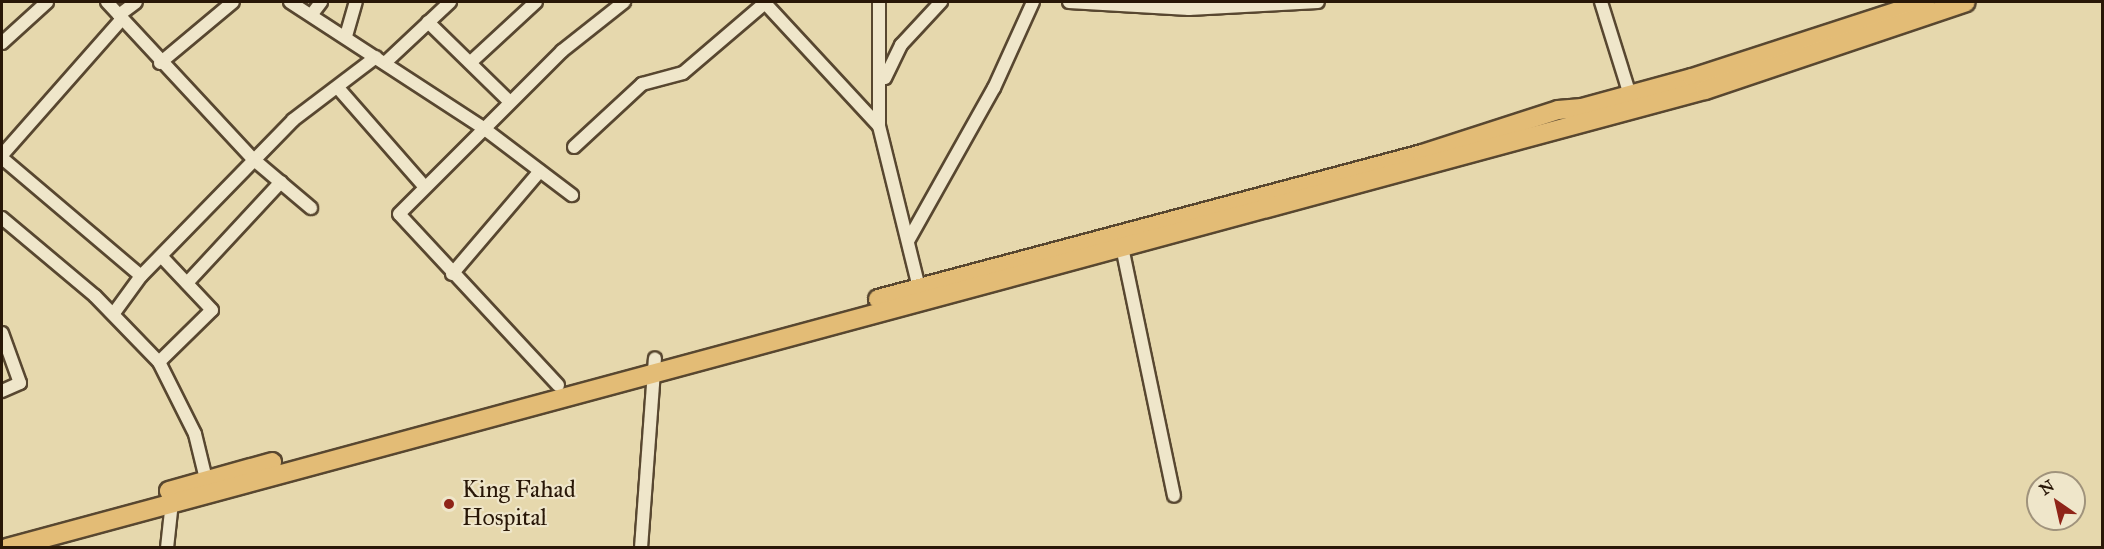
<!DOCTYPE html>
<html>
<head>
<meta charset="utf-8">
<style>
	body { margin:0 }
	#map { position:relative; width:2104px; height:549px; overflow:hidden; background:#e6d8ad; font-family:"IM FELL Great Primer",serif }
	div>[style] { position:absolute }
	.roads { filter:drop-shadow(2px 0 #584730) drop-shadow(-2px 0 #584730) drop-shadow(0 2px #584730) drop-shadow(0 -2px #584730) }
	.minor>* { height:12px; margin:-6px; padding:0 6px; transform-origin:6px; border-radius:6px; background:#efe6ca }
	.primary>* { height:18px; margin:-9px; padding:0 9px; transform-origin:9px; border-radius:9px; background:#e3bc76 }
	.dots>* { width:16px; height:16px; translate:-50% -50%; box-sizing:border-box; border:3px solid #efe6ca; border-radius:50% }
	span { translate:-50% -50%; white-space:nowrap; text-align:center; line-height:1.15; -webkit-text-stroke:4.5px #efe6ca; paint-order:stroke }
	.poi-label { font-size:24px; color:#291707 }
	.left { translate:0 -50%; text-align:left }
	.frame { position:absolute; inset:0; border:3px solid #291707; pointer-events:none }
	.north { position:absolute; left:2026px; top:471px; width:60px; height:60px; box-sizing:border-box; background:#efe6ca; border:2px solid #a0937c; border-radius:50%; rotate:326deg; font-size:16px; font-weight:700; line-height:24px; text-align:center; color:#291707 }
	.north::after { content:''; display:block; margin:auto; width:21px; height:27px; background:#8f2418; clip-path:polygon(50% 0,100% 100%,50% 72%,0 100%) }
</style>
</head>
<body>
<div id="map">
	<div class="roads">
		<div class="minor">
			<i style="left:107px;top:2px;width:214px;rotate:47.1deg"></i>
			<i style="left:253px;top:159px;width:76px;rotate:40.2deg"></i>
			<i style="left:290px;top:2px;width:229px;rotate:33.1deg"></i>
			<i style="left:482px;top:127px;width:113px;rotate:37.1deg"></i>
			<i style="left:764px;top:2px;width:169px;rotate:47.2deg"></i>
			<i style="left:879px;top:2px;width:124px;rotate:90deg"></i>
			<i style="left:879px;top:126px;width:167px;rotate:76.1deg"></i>
			<i style="left:1069px;top:2px;width:120px;rotate:3.3deg"></i>
			<i style="left:1189px;top:9px;width:129px;rotate:-3.1deg"></i>
			<i style="left:1601px;top:2px;width:97px;rotate:72.7deg"></i>
			<i style="left:312px;top:14px;width:15px;rotate:-53deg"></i>
			<i style="left:119px;top:15px;width:21px;rotate:-37deg"></i>
			<i style="left:428px;top:22px;width:113px;rotate:44.3deg"></i>
			<i style="left:346px;top:36px;width:35px;rotate:-74deg"></i>
			<i style="left:2px;top:43px;width:61px;rotate:-42.3deg"></i>
			<i style="left:472px;top:61px;width:87px;rotate:-42.7deg"></i>
			<i style="left:386px;top:62px;width:88px;rotate:-43.2deg"></i>
			<i style="left:160px;top:63px;width:95px;rotate:-39.9deg"></i>
			<i style="left:885px;top:78px;width:37px;rotate:-64deg"></i>
			<i style="left:901px;top:45px;width:59px;rotate:-47.1deg"></i>
			<i style="left:339px;top:89px;width:129px;rotate:48.8deg"></i>
			<i style="left:574px;top:147px;width:93px;rotate:-42.8deg"></i>
			<i style="left:642px;top:84px;width:42px;rotate:-15deg"></i>
			<i style="left:683px;top:73px;width:108px;rotate:-40.5deg"></i>
			<i style="left:2px;top:155px;width:181px;rotate:-48.6deg"></i>
			<i style="left:2px;top:158px;width:182px;rotate:40.3deg"></i>
			<i style="left:2px;top:218px;width:121px;rotate:40deg"></i>
			<i style="left:95px;top:296px;width:92px;rotate:45.9deg"></i>
			<i style="left:159px;top:362px;width:80px;rotate:63.4deg"></i>
			<i style="left:195px;top:434px;width:46px;rotate:76.3deg"></i>
			<i style="left:908px;top:241px;width:176px;rotate:-60.7deg"></i>
			<i style="left:994px;top:88px;width:94px;rotate:-65.6deg"></i>
			<i style="left:1122px;top:247px;width:254px;rotate:78.2deg"></i>
			<i style="left:452px;top:274px;width:135px;rotate:-49.5deg"></i>
			<i style="left:187px;top:283px;width:138px;rotate:-47.1deg"></i>
			<i style="left:114px;top:313px;width:46px;rotate:-53.9deg"></i>
			<i style="left:141px;top:276px;width:218px;rotate:-45.7deg"></i>
			<i style="left:293px;top:120px;width:104px;rotate:-37.2deg"></i>
			<i style="left:2px;top:333px;width:53px;rotate:70.2deg"></i>
			<i style="left:20px;top:383px;width:20px;rotate:156deg"></i>
			<i style="left:159px;top:362px;width:74px;rotate:-44.5deg"></i>
			<i style="left:212px;top:310px;width:74px;rotate:-133.4deg"></i>
			<i style="left:558px;top:385px;width:233px;rotate:-132.9deg"></i>
			<i style="left:399px;top:214px;width:231px;rotate:-45deg"></i>
			<i style="left:562px;top:51px;width:79px;rotate:-38.3deg"></i>
			<i style="left:167px;top:548px;width:46px;rotate:-83.8deg"></i>
			<i style="left:641px;top:548px;width:190px;rotate:-85.8deg"></i>
		</div>
		<div class="primary">
			<i style="left:878px;top:299px;width:563px;rotate:-14.92deg"></i>
			<i style="left:1422px;top:154px;width:143px;rotate:-17.9deg"></i>
			<i style="left:1558px;top:110px;width:24px;rotate:-5deg"></i>
			<i style="left:1582px;top:108px;width:114px;rotate:-15.3deg"></i>
			<i style="left:1692px;top:78px;width:246px;rotate:-18deg"></i>
			<i style="left:169px;top:491px;width:107px;rotate:-15.7deg"></i>
			<i style="left:7px;top:548px;width:1759px;rotate:-15.1deg"></i>
			<i style="left:1705px;top:90px;width:275px;rotate:-18.6deg"></i>
		</div>
	</div>
	<div class="dots">
		<i style="left:449px;top:504px;background:#8f2418"></i>
	</div>
	<div class="poi-label">
		<span class="left" style="left:462px;top:504px">King Fahad<br>Hospital</span>
	</div>
	<div class="frame"></div>
	<div class="north">N</div>
</div>
</body>
</html>
